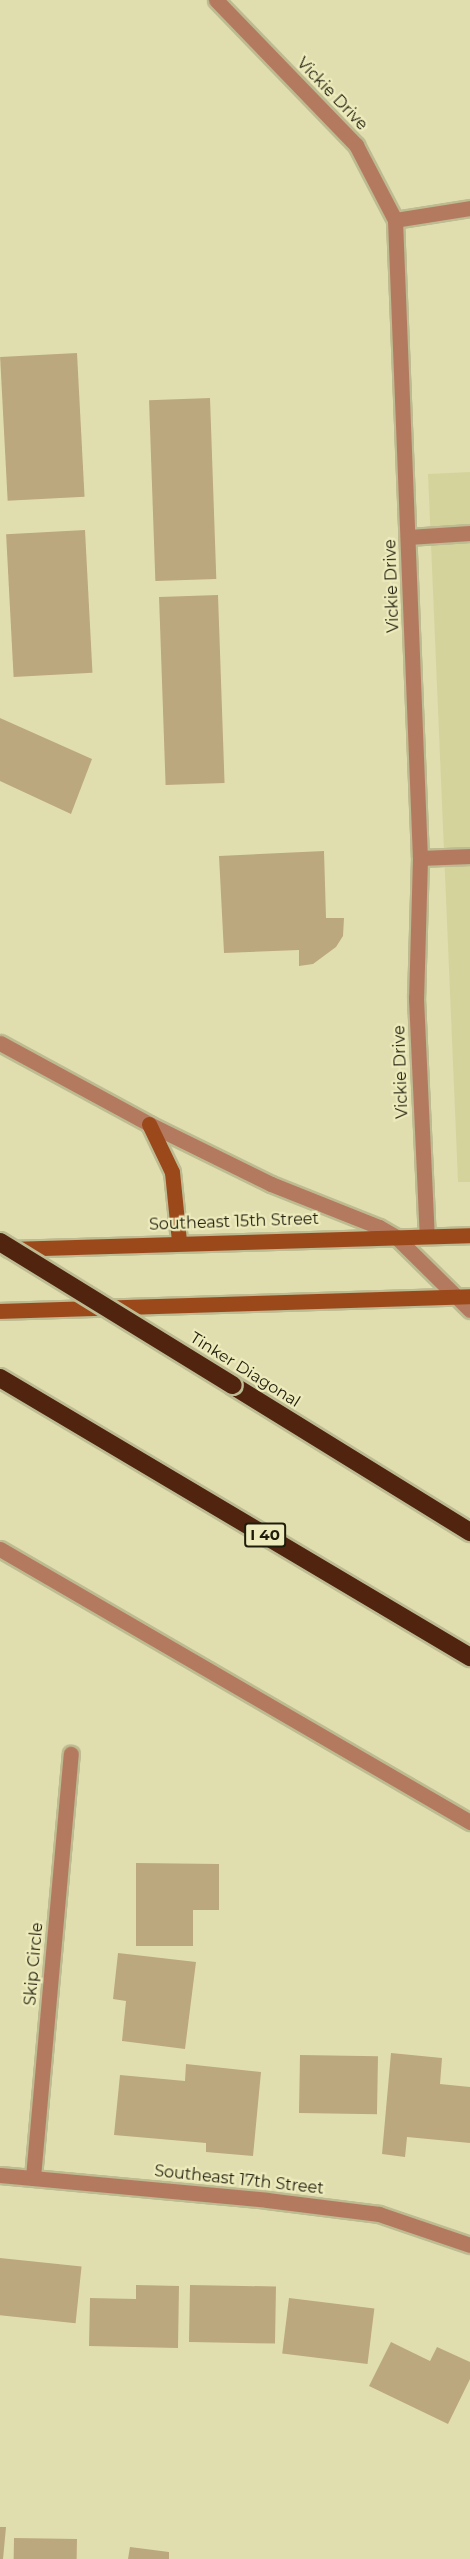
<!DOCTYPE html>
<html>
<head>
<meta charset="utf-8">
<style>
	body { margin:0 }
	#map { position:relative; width:470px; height:2559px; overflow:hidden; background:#e0deaf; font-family:Montserrat,sans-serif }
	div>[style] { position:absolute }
	.built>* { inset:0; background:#d5d39c }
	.building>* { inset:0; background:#bca87e; transform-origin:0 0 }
	.roads { filter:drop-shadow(2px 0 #bdbb91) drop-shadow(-2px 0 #bdbb91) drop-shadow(0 2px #bdbb91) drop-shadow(0 -2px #bdbb91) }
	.service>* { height:15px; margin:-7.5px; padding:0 7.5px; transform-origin:7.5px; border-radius:7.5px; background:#b47a5f }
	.minor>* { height:15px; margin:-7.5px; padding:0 7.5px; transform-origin:7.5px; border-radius:7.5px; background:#b47a5f }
	.tertiary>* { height:15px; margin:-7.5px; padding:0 7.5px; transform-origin:7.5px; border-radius:7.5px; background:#b47a5f }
	.secondary>* { height:15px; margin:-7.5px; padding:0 7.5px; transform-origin:7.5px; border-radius:7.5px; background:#9b481b }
	.motorway>* { height:18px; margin:-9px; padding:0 9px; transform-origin:9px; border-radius:9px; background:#50240e }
	.bridges { filter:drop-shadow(2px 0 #bdbb91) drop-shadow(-2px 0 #bdbb91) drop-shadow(0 2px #bdbb91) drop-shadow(0 -2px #bdbb91) }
	.motorway-bridge>* { height:18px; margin:-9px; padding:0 9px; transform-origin:9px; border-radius:9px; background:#50240e }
	span { translate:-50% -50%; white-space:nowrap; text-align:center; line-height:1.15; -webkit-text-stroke:4.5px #edebbc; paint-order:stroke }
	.shield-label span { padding:2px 4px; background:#edebbc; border:2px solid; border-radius:4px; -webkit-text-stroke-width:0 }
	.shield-label { font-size:15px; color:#1e1d0b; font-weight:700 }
	.street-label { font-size:16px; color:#1e1d0b }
</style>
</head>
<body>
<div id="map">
	<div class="built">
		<i style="clip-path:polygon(470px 472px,470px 1182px,458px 1182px,428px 474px)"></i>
	</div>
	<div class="building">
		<i style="left:77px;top:353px;width:144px;height:77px;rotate:87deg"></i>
		<i style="left:210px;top:398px;width:181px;height:61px;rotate:88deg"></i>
		<i style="left:85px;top:530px;width:143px;height:79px;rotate:87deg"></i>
		<i style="left:218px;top:595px;width:188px;height:59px;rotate:88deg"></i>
		<i style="clip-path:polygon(0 718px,92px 759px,71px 814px,0 781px)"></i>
		<i style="clip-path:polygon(324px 851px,326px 918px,344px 918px,343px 936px,336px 947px,313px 964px,299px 966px,299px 950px,224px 953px,219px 856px)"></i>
		<i style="clip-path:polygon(136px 1863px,219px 1864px,219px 1910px,193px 1910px,193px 1946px,136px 1946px)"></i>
		<i style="clip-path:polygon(118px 1953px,196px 1962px,185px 2049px,122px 2041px,126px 2001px,113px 1999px)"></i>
		<i style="clip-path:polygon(391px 2053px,442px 2058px,440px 2084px,470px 2087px,470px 2143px,407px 2137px,405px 2157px,382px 2154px)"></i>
		<i style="left:300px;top:2055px;width:78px;height:58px;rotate:1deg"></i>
		<i style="clip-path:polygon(186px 2064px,261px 2072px,253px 2156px,206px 2152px,206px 2143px,114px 2135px,120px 2075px,185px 2081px)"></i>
		<i style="left:0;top:2258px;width:82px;height:57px;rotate:6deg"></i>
		<i style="clip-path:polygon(136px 2285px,179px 2286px,178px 2348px,89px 2346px,90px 2298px,136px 2299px)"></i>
		<i style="left:190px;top:2285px;width:86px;height:57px;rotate:1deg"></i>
		<i style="left:289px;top:2298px;width:86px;height:56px;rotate:7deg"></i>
		<i style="clip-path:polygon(391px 2342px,430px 2361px,437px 2347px,470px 2362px,470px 2379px,448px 2424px,369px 2386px)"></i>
		<i style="clip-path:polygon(0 2527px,6px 2527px,3px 2559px,0 2559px)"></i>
		<i style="left:14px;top:2538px;width:63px;height:21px;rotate:1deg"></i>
		<i style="clip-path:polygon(130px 2547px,169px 2552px,169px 2559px,128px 2559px)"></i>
	</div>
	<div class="roads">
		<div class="service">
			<i style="left:408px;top:537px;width:62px;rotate:-3.7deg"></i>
			<i style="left:420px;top:858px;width:50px;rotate:-2.3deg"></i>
		</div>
		<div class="minor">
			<i style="left:395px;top:220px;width:76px;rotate:-9.1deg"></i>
			<i style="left:0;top:2175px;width:268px;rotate:5.3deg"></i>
			<i style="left:267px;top:2200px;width:113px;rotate:7.1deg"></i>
			<i style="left:379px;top:2214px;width:96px;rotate:18.8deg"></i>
			<i style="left:33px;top:2177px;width:425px;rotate:-84.9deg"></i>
		</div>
		<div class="tertiary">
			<i style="left:216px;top:0;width:202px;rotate:46deg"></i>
			<i style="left:356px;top:145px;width:85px;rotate:62.5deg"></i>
			<i style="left:395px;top:220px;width:638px;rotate:87.76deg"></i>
			<i style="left:420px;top:858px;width:140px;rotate:91.6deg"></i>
			<i style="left:416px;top:998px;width:238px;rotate:87.4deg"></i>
			<i style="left:0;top:1043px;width:170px;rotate:28.5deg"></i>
			<i style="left:149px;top:1124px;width:136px;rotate:26.2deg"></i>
			<i style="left:271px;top:1184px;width:116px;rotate:21.7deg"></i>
			<i style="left:379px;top:1227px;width:20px;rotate:30deg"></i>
			<i style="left:396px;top:1237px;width:104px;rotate:44.6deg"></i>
			<i style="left:0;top:1549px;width:544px;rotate:30.15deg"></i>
		</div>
		<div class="secondary">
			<i style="left:149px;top:1124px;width:53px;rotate:64.4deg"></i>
			<i style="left:172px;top:1172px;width:69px;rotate:84.2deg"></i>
			<i style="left:8px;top:1249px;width:462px;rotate:-1.7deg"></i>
			<i style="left:0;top:1311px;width:470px;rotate:-1.8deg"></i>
		</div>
		<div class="motorway">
			<i style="left:0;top:1378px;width:547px;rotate:30.69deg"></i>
			<i style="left:232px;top:1385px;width:280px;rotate:31.7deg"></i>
		</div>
	</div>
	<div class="bridges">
		<div class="motorway-bridge">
			<i style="left:0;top:1242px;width:273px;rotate:31.6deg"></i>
		</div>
	</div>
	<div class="shield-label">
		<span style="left:265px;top:1535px">I 40</span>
	</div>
	<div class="street-label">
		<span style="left:332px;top:94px;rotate:46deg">Vickie Drive</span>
		<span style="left:392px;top:586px;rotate:-92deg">Vickie Drive</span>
		<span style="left:401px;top:1072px;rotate:-92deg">Vickie Drive</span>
		<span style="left:234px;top:1222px;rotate:-2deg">Southeast 15th Street</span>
		<span style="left:245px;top:1370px;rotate:32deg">Tinker Diagonal</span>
		<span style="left:34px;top:1964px;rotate:-85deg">Skip Circle</span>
		<span style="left:239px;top:2180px;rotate:6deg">Southeast 17th Street</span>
	</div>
</div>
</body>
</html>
